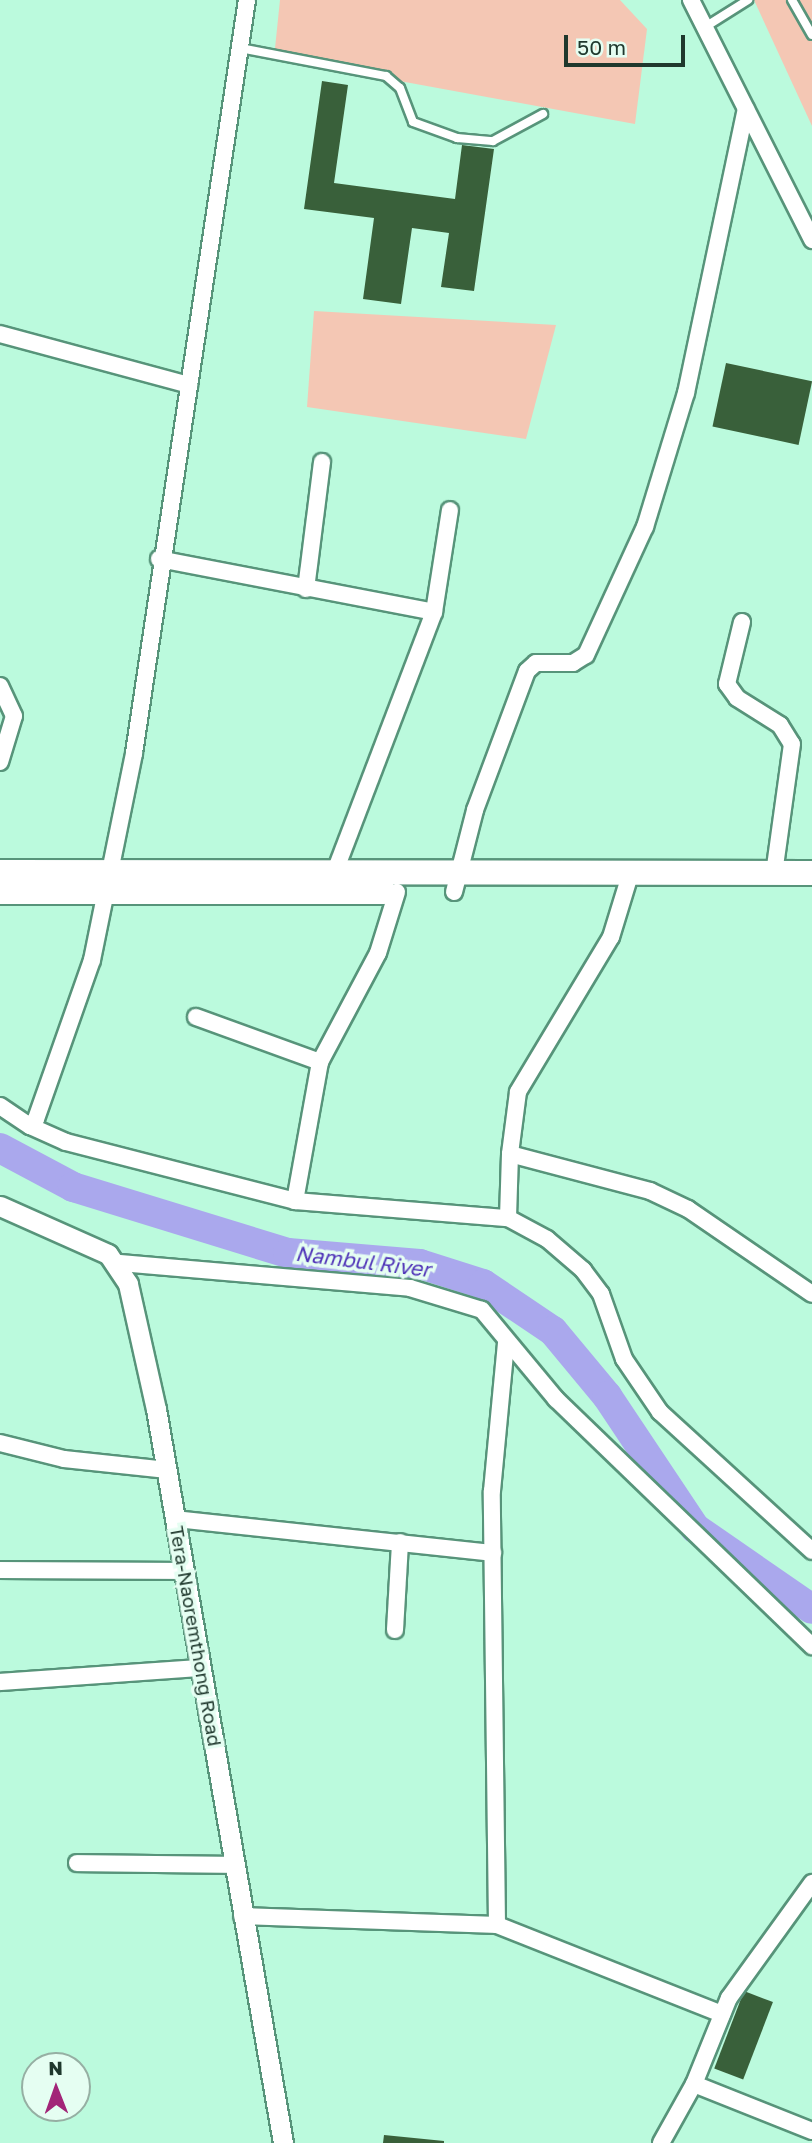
<!DOCTYPE html>
<html>
<head>
<meta charset="utf-8">
<style>
	body { margin:0 }
	#map { position:relative; width:812px; height:2143px; overflow:hidden; background:#bbfadd; font-family:"Golos Text",sans-serif }
	div>[style] { position:absolute }
	.green>* { inset:0; background:#f4c7b4 }
	.river>* { height:30px; margin:-15px; padding:0 15px; transform-origin:15px; border-radius:15px; background:#aaa8ed }
	.building>* { inset:0; background:#39603a; transform-origin:0 0 }
	.roads { filter:drop-shadow(2px 0 #57947a) drop-shadow(-2px 0 #57947a) drop-shadow(0 2px #57947a) drop-shadow(0 -2px #57947a) }
	.service>* { height:8px; margin:-4px; padding:0 4px; transform-origin:4px; border-radius:4px; background:#fff }
	.minor>* { height:16px; margin:-8px; padding:0 8px; transform-origin:8px; border-radius:8px; background:#fff }
	.tertiary>* { height:19px; margin:-9.5px; padding:0 9.5px; transform-origin:9.5px; border-radius:9.5px; background:#fff }
	.primary>* { height:24px; margin:-12px; padding:0 12px; transform-origin:12px; border-radius:12px; background:#fff }
	span { translate:-50% -50%; white-space:nowrap; text-align:center; line-height:1.15; -webkit-text-stroke:7px #e5fef2; paint-order:stroke }
	.street-label { font-size:19px; color:#1f382d }
	.water-label { font-size:21px; color:#5034b8; font-style:italic }
	.north { position:absolute; left:21px; top:2052px; width:70px; height:70px; box-sizing:border-box; background:#e5fef2; border:2px solid #96afa3; border-radius:50%; rotate:359deg; font-size:19px; font-weight:700; line-height:28px; text-align:center; color:#1f382d }
	.north::after { content:''; display:block; margin:auto; width:24px; height:32px; background:#a22578; clip-path:polygon(50% 0,100% 100%,50% 72%,0 100%) }
	.scale { position:absolute; left:564px; top:35px; width:121px; height:32px; box-sizing:border-box; border:4px solid #1f382d; border-top:0; padding-left:9px; font-size:21px; line-height:24px; white-space:nowrap; color:#1f382d; -webkit-text-stroke:5px #e5fef2; paint-order:stroke }
</style>
</head>
<body>
<div id="map">
	<div class="green">
		<i style="clip-path:polygon(280px 0,620px 0,647px 29px,635px 124px,274px 58px)"></i>
		<i style="clip-path:polygon(754px 0,812px 0,812px 126px)"></i>
		<i style="clip-path:polygon(314px 311px,556px 325px,526px 439px,307px 407px)"></i>
	</div>
	<div class="river">
		<i style="left:0;top:1148px;width:83px;rotate:28.1deg"></i>
		<i style="left:73px;top:1187px;width:225px;rotate:17.1deg"></i>
		<i style="left:288px;top:1253px;width:132px;rotate:4.8deg"></i>
		<i style="left:420px;top:1264px;width:66px;rotate:17.6deg"></i>
		<i style="left:483px;top:1284px;width:84px;rotate:33.9deg"></i>
		<i style="left:553px;top:1331px;width:85px;rotate:50.3deg"></i>
		<i style="left:607px;top:1396px;width:159px;rotate:56.3deg"></i>
		<i style="left:695px;top:1528px;width:142px;rotate:34.7deg"></i>
	</div>
	<div class="building">
		<i style="clip-path:polygon(322px 81px,348px 85px,334px 183px,455px 199px,462px 145px,494px 149px,474px 291px,441px 287px,449px 233px,412px 228px,401px 304px,363px 299px,374px 218px,304px 209px)"></i>
		<i style="left:726px;top:363px;width:88px;height:65px;rotate:12deg"></i>
		<i style="left:744px;top:1991px;width:31px;height:83px;rotate:21deg"></i>
		<i style="clip-path:polygon(384px 2135px,444px 2141px,444px 2143px,383px 2143px)"></i>
	</div>
	<div class="roads">
		<div class="service">
			<i style="left:792px;top:0;width:40px;rotate:60.3deg"></i>
			<i style="left:705px;top:27px;width:51px;rotate:-32.1deg"></i>
			<i style="left:240px;top:48px;width:149px;rotate:10.9deg"></i>
			<i style="left:386px;top:76px;width:18px;rotate:41deg"></i>
			<i style="left:400px;top:88px;width:36px;rotate:69deg"></i>
			<i style="left:413px;top:122px;width:47px;rotate:20deg"></i>
			<i style="left:457px;top:138px;width:36px;rotate:5deg"></i>
			<i style="left:493px;top:141px;width:57px;rotate:-28.4deg"></i>
		</div>
		<div class="minor">
			<i style="left:691px;top:0;width:269px;rotate:63.2deg"></i>
			<i style="left:0;top:334px;width:196px;rotate:15.1deg"></i>
			<i style="left:159px;top:559px;width:280px;rotate:10.9deg"></i>
			<i style="left:306px;top:589px;width:128px;rotate:-82.8deg"></i>
			<i style="left:742px;top:622px;width:64px;rotate:103.6deg"></i>
			<i style="left:727px;top:684px;width:17px;rotate:54deg"></i>
			<i style="left:737px;top:698px;width:51px;rotate:32.1deg"></i>
			<i style="left:780px;top:725px;width:22px;rotate:58deg"></i>
			<i style="left:792px;top:744px;width:131px;rotate:97.9deg"></i>
			<i style="left:0;top:686px;width:33px;rotate:65deg"></i>
			<i style="left:14px;top:716px;width:48px;rotate:106.9deg"></i>
			<i style="left:334px;top:874px;width:280px;rotate:-69.1deg"></i>
			<i style="left:434px;top:612px;width:103px;rotate:-81.1deg"></i>
			<i style="left:630px;top:875px;width:65px;rotate:107deg"></i>
			<i style="left:611px;top:937px;width:181px;rotate:121deg"></i>
			<i style="left:518px;top:1092px;width:63px;rotate:97.4deg"></i>
			<i style="left:510px;top:1154px;width:145px;rotate:14.8deg"></i>
			<i style="left:650px;top:1191px;width:42px;rotate:25.3deg"></i>
			<i style="left:688px;top:1209px;width:150px;rotate:34.4deg"></i>
			<i style="left:454px;top:892px;width:85px;rotate:-75.6deg"></i>
			<i style="left:475px;top:810px;width:148px;rotate:-69.5deg"></i>
			<i style="left:527px;top:671px;width:12px;rotate:-42deg"></i>
			<i style="left:536px;top:663px;width:37px"></i>
			<i style="left:573px;top:663px;width:15px;rotate:-32deg"></i>
			<i style="left:586px;top:655px;width:141px;rotate:-65.3deg"></i>
			<i style="left:645px;top:527px;width:140px;rotate:-73deg"></i>
			<i style="left:686px;top:393px;width:290px;rotate:-78.1deg"></i>
			<i style="left:196px;top:1017px;width:132px;rotate:19.9deg"></i>
			<i style="left:0;top:1106px;width:36px;rotate:34deg"></i>
			<i style="left:30px;top:1126px;width:9px;rotate:-49deg"></i>
			<i style="left:36px;top:1119px;width:169px;rotate:-70.6deg"></i>
			<i style="left:92px;top:960px;width:211px;rotate:-78.5deg"></i>
			<i style="left:134px;top:753px;width:761px;rotate:-81.47deg"></i>
			<i style="left:30px;top:1126px;width:39px;rotate:24deg"></i>
			<i style="left:66px;top:1142px;width:236px;rotate:14.4deg"></i>
			<i style="left:295px;top:1201px;width:214px;rotate:4.6deg"></i>
			<i style="left:510px;top:1154px;width:64px;rotate:91.8deg"></i>
			<i style="left:508px;top:1218px;width:44px;rotate:28.3deg"></i>
			<i style="left:547px;top:1239px;width:48px;rotate:40.7deg"></i>
			<i style="left:583px;top:1270px;width:30px;rotate:53deg"></i>
			<i style="left:601px;top:1294px;width:69px;rotate:70.5deg"></i>
			<i style="left:624px;top:1359px;width:64px;rotate:55.8deg"></i>
			<i style="left:660px;top:1412px;width:206px;rotate:42.4deg"></i>
			<i style="left:295px;top:1201px;width:141px;rotate:-79.8deg"></i>
			<i style="left:320px;top:1062px;width:123px;rotate:-62deg"></i>
			<i style="left:378px;top:953px;width:64px;rotate:-72.7deg"></i>
			<i style="left:120px;top:1263px;width:291px;rotate:4.9deg"></i>
			<i style="left:410px;top:1288px;width:75px;rotate:17deg"></i>
			<i style="left:482px;top:1310px;width:116px;rotate:50.3deg"></i>
			<i style="left:556px;top:1399px;width:356px;rotate:44deg"></i>
			<i style="left:0;top:1443px;width:66px;rotate:14deg"></i>
			<i style="left:64px;top:1459px;width:104px;rotate:6.1deg"></i>
			<i style="left:175px;top:1519px;width:320px;rotate:6.1deg"></i>
			<i style="left:0;top:1570px;width:183px;rotate:0.3deg"></i>
			<i style="left:395px;top:1630px;width:88px;rotate:-86.7deg"></i>
			<i style="left:0;top:1682px;width:202px;rotate:-4deg"></i>
			<i style="left:77px;top:1863px;width:157px;rotate:0.7deg"></i>
			<i style="left:242px;top:1916px;width:255px;rotate:2deg"></i>
			<i style="left:497px;top:1925px;width:242px;rotate:21.6deg"></i>
			<i style="left:497px;top:1925px;width:434px;rotate:-90.7deg"></i>
			<i style="left:492px;top:1491px;width:149px;rotate:-84.6deg"></i>
			<i style="left:694px;top:2084px;width:127px;rotate:21.7deg"></i>
			<i style="left:661px;top:2143px;width:68px;rotate:-60.8deg"></i>
			<i style="left:694px;top:2084px;width:93px;rotate:-67.9deg"></i>
			<i style="left:729px;top:1998px;width:142px;rotate:-54.2deg"></i>
		</div>
		<div class="tertiary">
			<i style="left:0;top:1206px;width:118px;rotate:24deg"></i>
			<i style="left:108px;top:1254px;width:36px;rotate:56deg"></i>
			<i style="left:128px;top:1284px;width:128px;rotate:77.4deg"></i>
			<i style="left:156px;top:1409px;width:745px;rotate:80.18deg"></i>
		</div>
		<div class="primary">
			<i style="left:0;top:872px;width:812px;rotate:0.07deg"></i>
			<i style="left:0;top:892px;width:384px"></i>
		</div>
	</div>
	<div class="street-label">
		<span style="left:196px;top:1636px;rotate:80deg">Tera-Naoremthong Road</span>
	</div>
	<div class="water-label">
		<span style="left:363px;top:1261px;rotate:7deg">Nambul River</span>
	</div>
	<div class="north">N</div>
	<div class="scale">50 m</div>
</div>
</body>
</html>
